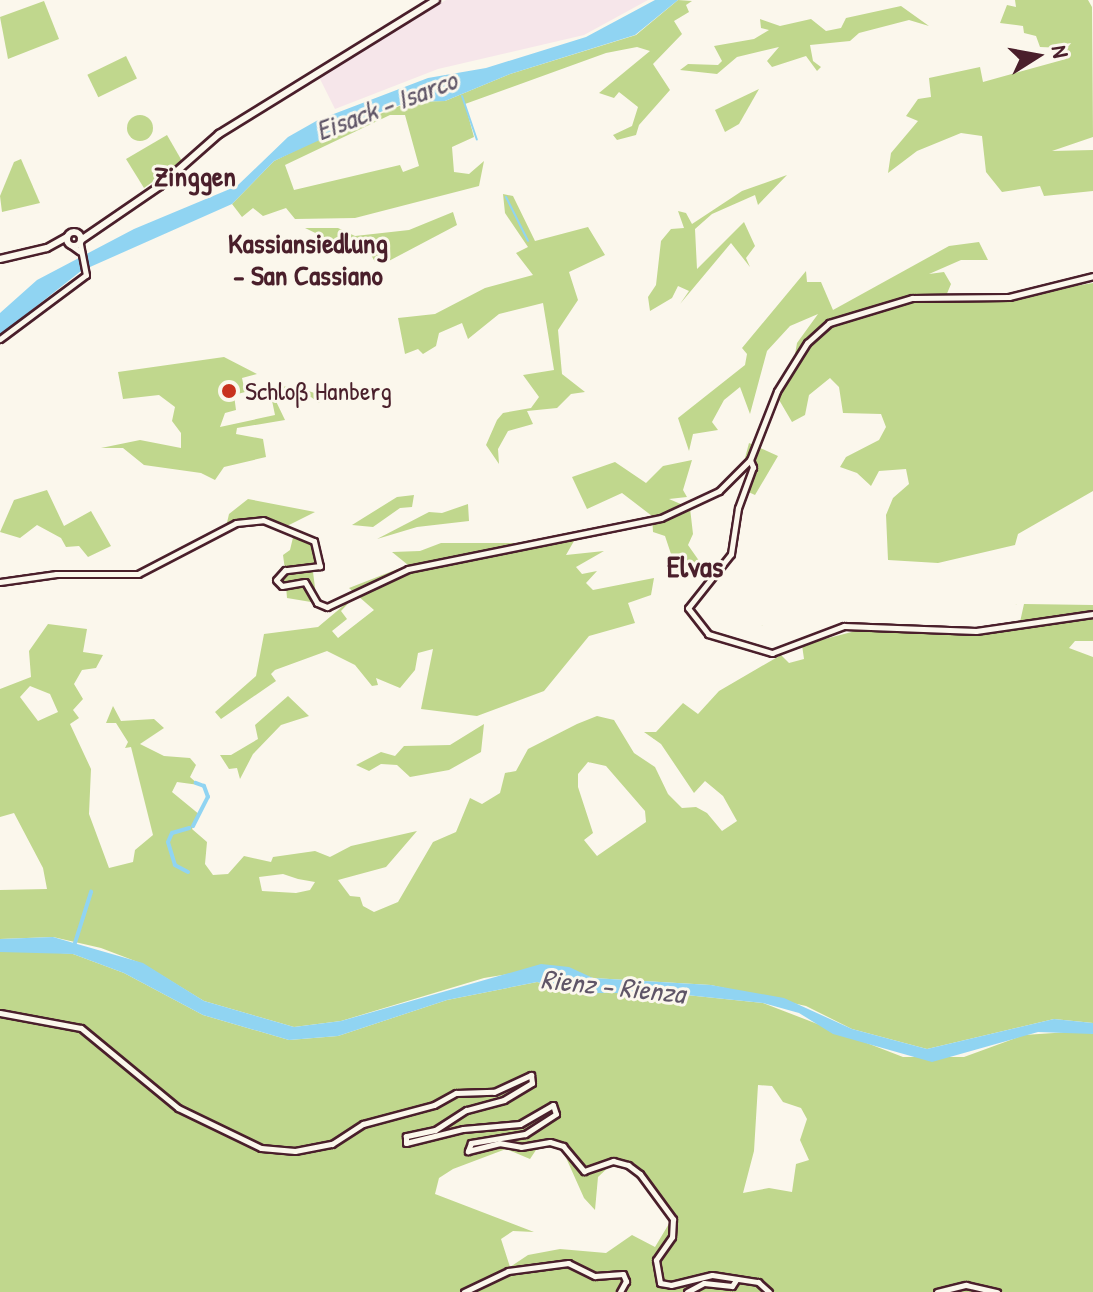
<!DOCTYPE html>
<html>
<head>
<meta charset="utf-8">
<style>
	body { margin:0 }
	#map { position:relative; width:1093px; height:1292px; overflow:hidden; background:#fbf7ec; font-family:"Patrick Hand",sans-serif }
	div>[style] { position:absolute }
	.built>* { inset:0; background:#f6e6ea }
	.green>* { inset:0; background:#c0d78d; transform-origin:0 0 }
	.round { border-radius:50% }
	.water>* { inset:0; background:#90d4f2 }
	.stream>* { height:2px; margin:-1px; padding:0 1px; transform-origin:1px; border-radius:1px; background:#90d4f2 }
	.canal>* { height:4px; margin:-2px; padding:0 2px; transform-origin:2px; border-radius:2px; background:#90d4f2 }
	.roads { filter:drop-shadow(2px 0 #4a1f2b) drop-shadow(-2px 0 #4a1f2b) drop-shadow(0 2px #4a1f2b) drop-shadow(0 -2px #4a1f2b) }
	.tertiary>* { height:5px; margin:-2.5px; padding:0 2.5px; transform-origin:2.5px; border-radius:2.5px; background:#fbf7ec }
	.secondary>* { height:6px; margin:-3px; padding:0 3px; transform-origin:3px; border-radius:3px; background:#fbf7ec }
	.secondary>.ring { margin:-3px; padding:0; box-sizing:content-box; background:none; border:6px solid #fbf7ec; border-radius:50% }
	.dots>* { width:22px; height:22px; translate:-50% -50%; box-sizing:border-box; border:4px solid #fbf7ec; border-radius:50% }
	span { translate:-50% -50%; white-space:nowrap; text-align:center; line-height:1.15; -webkit-text-stroke:6px #fbf7ec; paint-order:stroke }
	.poi-label { font-size:26px; color:#4a1f2b }
	.left { translate:0 -50%; text-align:left }
	.water-label { font-size:28px; color:#5f5567; font-style:italic }
	.neighbourhood-label { font-size:28px; color:#4a1f2b; font-weight:700 }
	.quarter-label { font-size:30px; color:#4a1f2b; font-weight:700 }
	.north { position:absolute; left:997px; top:16px; width:80px; height:80px; -webkit-text-stroke:6px #fbf7ec; paint-order:stroke; rotate:79deg; font-size:22px; font-weight:700; line-height:32px; text-align:center; color:#4a1f2b }
	.north::after { content:''; display:block; margin:auto; width:28px; height:36px; background:#4a1f2b; clip-path:polygon(50% 0,100% 100%,50% 72%,0 100%) }
</style>
</head>
<body>
<div id="map">
	<div class="built">
		<i style="clip-path:polygon(446px 0,648px 0,584px 35px,438px 69px,335px 109px,318px 75px)"></i>
	</div>
	<div class="green">
		<i style="clip-path:polygon(evenodd,678px 0,692px 1px,686px 5px,689px 12px,674px 21px,682px 34px,653px 64px,670px 90px,639px 125px,636px 135px,617px 140px,613px 135px,632px 126px,638px 107px,619px 92px,614px 98px,599px 93px,650px 51px,637px 47px,606px 53px,465px 104px,474px 137px,452px 147px,454px 172px,469px 174px,484px 161px,479px 186px,355px 218px,295px 219px,286px 208px,263px 216px,253px 208px,242px 217px,232px 204px,274px 161px,317px 140px,409px 102px,445px 101px,510px 74px,636px 35px,678px 0,390px 115px,405px 115px,419px 166px,403px 172px,400px 165px,294px 190px,285px 165px,390px 115px)"></i>
		<i style="clip-path:polygon(1015px 0,1088px 0,1092px 7px,1093px 137px,1052px 151px,1093px 150px,1093px 191px,1044px 196px,1040px 186px,1002px 192px,986px 172px,982px 136px,961px 133px,917px 151px,888px 173px,891px 153px,918px 121px,906px 116px,918px 99px,931px 97px,929px 78px,980px 67px,983px 82px,1066px 59px,1064px 48px,1040px 47px,1036px 36px,1024px 33px,1023px 26px,1000px 23px,1007px 5px,1016px 7px)"></i>
		<i style="clip-path:polygon(44px 1px,59px 39px,8px 59px,0 17px)"></i>
		<i style="clip-path:polygon(901px 6px,929px 26px,909px 20px,859px 33px,850px 41px,810px 45px,813px 61px,821px 67px,817px 71px,806px 56px,772px 67px,767px 61px,779px 47px,737px 57px,717px 74px,680px 70px,688px 64px,718px 65px,722px 61px,714px 46px,754px 39px,769px 30px,761px 28px,760px 19px,780px 26px,811px 19px,826px 31px,841px 28px,846px 18px)"></i>
		<i style="left:126px;top:56px;width:25px;height:43px;rotate:64deg"></i>
		<i style="clip-path:polygon(759px 89px,739px 124px,725px 132px,715px 110px)"></i>
		<i class="round" style="left:127px;top:115px;width:26px;height:26px"></i>
		<i style="clip-path:polygon(167px 135px,182px 161px,144px 188px,126px 159px)"></i>
		<i style="clip-path:polygon(21px 159px,40px 203px,2px 212px,0 196px,14px 162px)"></i>
		<i style="clip-path:polygon(787px 175px,758px 205px,755px 195px,712px 214px,695px 229px,697px 269px,744px 222px,755px 246px,746px 258px,750px 267px,731px 243px,680px 304px,689px 291px,678px 286px,672px 298px,650px 311px,648px 297px,656px 285px,661px 241px,671px 229px,684px 228px,678px 211px,686px 213px,692px 224px,742px 191px)"></i>
		<i style="clip-path:polygon(503px 194px,513px 196px,535px 241px,588px 227px,605px 255px,569px 272px,578px 300px,558px 330px,562px 374px,585px 392px,571px 394px,557px 408px,527px 411px,533px 424px,508px 431px,498px 449px,499px 464px,486px 445px,497px 420px,503px 413px,531px 408px,539px 397px,523px 375px,554px 370px,543px 303px,499px 314px,468px 339px,462px 323px,439px 333px,436px 346px,423px 354px,418px 349px,405px 354px,398px 318px,435px 314px,485px 288px,533px 275px,516px 253px,528px 247px,505px 213px)"></i>
		<i style="clip-path:polygon(453px 212px,457px 225px,385px 263px,375px 262px,369px 251px,355px 252px,305px 228px,338px 228px,355px 236px,409px 230px)"></i>
		<i style="clip-path:polygon(979px 242px,988px 260px,961px 260px,929px 274px,944px 272px,951px 284px,946px 296px,1009px 297px,1093px 283px,1093px 491px,1018px 534px,1015px 545px,938px 563px,888px 560px,886px 515px,893px 498px,909px 484px,906px 469px,879px 471px,871px 486px,857px 473px,840px 467px,846px 457px,879px 440px,886px 427px,881px 414px,843px 413px,839px 387px,830px 378px,809px 395px,805px 415px,792px 422px,775px 393px,794px 360px,797px 343px,818px 314px,790px 326px,767px 351px,750px 414px,740px 387px,724px 400px,712px 422px,718px 430px,693px 434px,689px 451px,678px 418px,745px 365px,747px 354px,742px 348px,806px 271px,807px 282px,821px 282px,833px 310px,949px 246px)"></i>
		<i style="clip-path:polygon(224px 357px,257px 374px,242px 378px,245px 392px,234px 395px,236px 410px,225px 413px,220px 427px,275px 415px,269px 386px,297px 387px,323px 396px,319px 403px,311px 397px,297px 398px,294px 392px,272px 393px,285px 420px,237px 428px,236px 434px,263px 439px,266px 457px,224px 467px,215px 480px,201px 473px,144px 465px,123px 448px,101px 448px,140px 440px,181px 448px,181px 433px,172px 421px,175px 407px,159px 395px,123px 399px,118px 372px)"></i>
		<i style="clip-path:polygon(749px 443px,778px 456px,755px 495px,744px 490px,752px 466px,745px 458px)"></i>
		<i style="clip-path:polygon(692px 460px,683px 490px,687px 497px,669px 499px,690px 508px,693px 534px,688px 545px,702px 565px,691px 575px,677px 572px,665px 536px,653px 532px,652px 516px,622px 493px,587px 509px,572px 477px,615px 462px,646px 483px,663px 466px)"></i>
		<i style="clip-path:polygon(47px 490px,64px 526px,91px 511px,111px 546px,88px 557px,79px 546px,66px 547px,61px 538px,37px 525px,20px 538px,0 532px,14px 500px)"></i>
		<i style="clip-path:polygon(414px 495px,412px 507px,400px 508px,373px 527px,352px 525px,397px 497px)"></i>
		<i style="clip-path:polygon(248px 499px,315px 512px,287px 526px,263px 520px,226px 527px,229px 514px)"></i>
		<i style="clip-path:polygon(468px 504px,469px 521px,417px 527px,377px 539px,429px 512px,442px 513px)"></i>
		<i style="clip-path:polygon(295px 529px,310px 536px,321px 553px,322px 563px,313px 572px,317px 603px,287px 598px,286px 586px,276px 577px,285px 570px,283px 555px,290px 550px)"></i>
		<i style="clip-path:polygon(566px 536px,574px 541px,566px 555px,604px 551px,576px 567px,582px 574px,597px 571px,586px 583px,593px 590px,654px 578px,651px 595px,628px 603px,635px 623px,589px 636px,544px 691px,477px 716px,421px 709px,433px 649px,418px 653px,415px 670px,400px 688px,376px 678px,378px 685px,372px 686px,355px 665px,327px 651px,275px 670px,271px 674px,276px 681px,221px 719px,215px 712px,256px 676px,264px 634px,318px 627px,355px 596px,341px 611px,347px 619px,332px 631px,338px 638px,374px 610px,349px 588px,408px 565px,392px 552px,420px 551px,441px 543px,524px 543px)"></i>
		<i style="clip-path:polygon(evenodd,1024px 604px,1093px 605px,1093px 641px,1075px 641px,1069px 648px,1093px 657px,1093px 1023px,1054px 1019px,927px 1049px,852px 1029px,806px 1006px,711px 985px,593px 978px,556px 966px,484px 978px,341px 1021px,294px 1027px,204px 1001px,143px 964px,101px 948px,53px 937px,0 939px,0 890px,47px 889px,43px 868px,14px 813px,0 817px,0 689px,31px 677px,29px 651px,48px 624px,87px 629px,83px 652px,103px 655px,96px 668px,82px 670px,74px 684px,83px 699px,73px 710px,79px 718px,70px 724px,91px 769px,89px 814px,109px 868px,133px 862px,135px 850px,153px 835px,131px 747px,125px 748px,128px 742px,116px 723px,106px 723px,113px 706px,121px 721px,154px 719px,164px 728px,140px 744px,164px 756px,190px 758px,196px 765px,190px 777px,199px 785px,177px 782px,172px 792px,200px 815px,192px 829px,207px 842px,205px 864px,213px 875px,228px 874px,244px 856px,271px 862px,273px 857px,315px 851px,330px 857px,351px 846px,417px 831px,386px 867px,338px 880px,350px 896px,360px 897px,363px 906px,374px 912px,398px 902px,433px 842px,456px 832px,470px 798px,482px 804px,500px 793px,505px 773px,516px 771px,528px 749px,577px 724px,597px 716px,614px 720px,634px 753px,655px 767px,668px 794px,682px 808px,696px 807px,707px 813px,722px 831px,737px 821px,723px 796px,705px 781px,694px 793px,661px 744px,644px 732px,656px 732px,683px 703px,698px 714px,719px 691px,781px 655px,789px 663px,804px 659px,802px 645px,863px 629px,1009px 627px,1020px 622px,1024px 604px,30px 686px,50px 694px,58px 712px,38px 721px,20px 697px,30px 686px,1024px 604px,588px 762px,606px 766px,645px 811px,646px 822px,597px 856px,584px 840px,593px 833px,578px 787px,578px 774px,588px 762px,1024px 604px,283px 874px,298px 879px,315px 882px,310px 890px,296px 893px,262px 891px,259px 877px,283px 874px)"></i>
		<i style="clip-path:polygon(288px 696px,309px 716px,281px 725px,253px 754px,240px 779px,237px 768px,229px 769px,220px 755px,231px 755px,258px 739px,255px 725px)"></i>
		<i style="clip-path:polygon(484px 724px,481px 752px,449px 770px,410px 777px,397px 765px,381px 764px,369px 771px,356px 765px,381px 752px,395px 756px,404px 746px,450px 745px)"></i>
		<i style="clip-path:polygon(evenodd,21px 950px,73px 954px,124px 973px,203px 1015px,289px 1040px,338px 1036px,447px 1000px,537px 982px,582px 993px,667px 993px,763px 1003px,903px 1057px,964px 1057px,1024px 1035px,1084px 1031px,1093px 1034px,1093px 1292px,0 1292px,0 952px,21px 950px,758px 1085px,772px 1086px,783px 1102px,801px 1108px,807px 1119px,800px 1140px,809px 1160px,796px 1164px,792px 1192px,769px 1188px,743px 1193px,754px 1151px,758px 1085px,21px 950px,551px 1146px,563px 1151px,584px 1198px,595px 1210px,598px 1177px,613px 1163px,639px 1172px,663px 1200px,670px 1222px,655px 1247px,632px 1235px,606px 1253px,560px 1249px,528px 1255px,510px 1267px,501px 1239px,513px 1231px,534px 1232px,435px 1194px,439px 1178px,453px 1169px,506px 1149px,530px 1159px,536px 1150px,551px 1146px)"></i>
	</div>
	<div class="water">
		<i style="clip-path:polygon(655px 0,678px 0,635px 35px,510px 74px,445px 101px,409px 102px,385px 110px,274px 161px,232px 204px,81px 271px,0 335px,0 313px,37px 280px,134px 229px,237px 186px,288px 137px,318px 120px,428px 78px,486px 68px,586px 37px)"></i>
		<i style="clip-path:polygon(53px 937px,143px 963px,204px 1001px,294px 1027px,341px 1021px,541px 964px,569px 967px,593px 978px,711px 985px,784px 998px,852px 1029px,927px 1049px,1054px 1019px,1093px 1023px,1093px 1034px,1038px 1032px,932px 1062px,833px 1034px,799px 1013px,763px 1003px,667px 993px,582px 993px,537px 982px,447px 1000px,338px 1036px,289px 1040px,203px 1015px,124px 973px,73px 954px,0 952px,0 939px)"></i>
	</div>
	<div class="stream">
		<i style="left:462px;top:96px;width:46px;rotate:71.2deg"></i>
		<i style="left:506px;top:197px;width:49px;rotate:63.4deg"></i>
	</div>
	<div class="canal">
		<i style="left:193px;top:826px;width:33px;rotate:-63deg"></i>
		<i style="left:208px;top:797px;width:12px;rotate:-110deg"></i>
		<i style="left:204px;top:786px;width:9px;rotate:-159deg"></i>
		<i style="left:188px;top:872px;width:15px;rotate:-152deg"></i>
		<i style="left:175px;top:865px;width:24px;rotate:-107deg"></i>
		<i style="left:168px;top:842px;width:10px;rotate:-66deg"></i>
		<i style="left:172px;top:833px;width:18px;rotate:-16deg"></i>
		<i style="left:74px;top:946px;width:57px;rotate:-72.5deg"></i>
	</div>
	<div class="roads">
		<div class="tertiary">
			<i style="left:72px;top:246px;width:9px;rotate:36deg"></i>
			<i style="left:0;top:339px;width:107px;rotate:-36.7deg"></i>
			<i style="left:86px;top:275px;width:33px;rotate:-101deg"></i>
			<i style="left:750px;top:460px;width:8px;rotate:67deg"></i>
			<i style="left:753px;top:467px;width:44px;rotate:110.1deg"></i>
			<i style="left:738px;top:508px;width:47px;rotate:98.7deg"></i>
			<i style="left:731px;top:554px;width:69px;rotate:128.5deg"></i>
			<i style="left:688px;top:608px;width:33px;rotate:52deg"></i>
			<i style="left:708px;top:634px;width:67px;rotate:16.5deg"></i>
			<i style="left:772px;top:653px;width:77px;rotate:-20.6deg"></i>
			<i style="left:844px;top:626px;width:132px;rotate:2.2deg"></i>
			<i style="left:976px;top:631px;width:118px;rotate:-8.3deg"></i>
			<i style="left:0;top:582px;width:57px;rotate:-8.1deg"></i>
			<i style="left:56px;top:574px;width:82px"></i>
			<i style="left:138px;top:574px;width:110px;rotate:-27.5deg"></i>
			<i style="left:236px;top:523px;width:27px;rotate:-6deg"></i>
			<i style="left:263px;top:520px;width:55px;rotate:22.4deg"></i>
			<i style="left:314px;top:541px;width:26px;rotate:77deg"></i>
			<i style="left:320px;top:566px;width:35px;rotate:173deg"></i>
			<i style="left:285px;top:570px;width:13px;rotate:132deg"></i>
			<i style="left:276px;top:580px;width:8px;rotate:45deg"></i>
			<i style="left:282px;top:586px;width:23px;rotate:-10deg"></i>
			<i style="left:305px;top:582px;width:24px;rotate:60deg"></i>
			<i style="left:317px;top:603px;width:11px;rotate:22deg"></i>
			<i style="left:327px;top:607px;width:89px;rotate:-25.1deg"></i>
			<i style="left:408px;top:569px;width:258px;rotate:-11.4deg"></i>
			<i style="left:661px;top:518px;width:64px;rotate:-25deg"></i>
			<i style="left:719px;top:491px;width:44px;rotate:-45deg"></i>
			<i style="left:750px;top:460px;width:74px;rotate:-68.6deg"></i>
			<i style="left:777px;top:391px;width:57px;rotate:-58deg"></i>
			<i style="left:807px;top:343px;width:30px;rotate:-42deg"></i>
			<i style="left:829px;top:323px;width:87px;rotate:-16.8deg"></i>
			<i style="left:912px;top:298px;width:97px;rotate:-0.6deg"></i>
			<i style="left:1009px;top:297px;width:87px;rotate:-14deg"></i>
			<i style="left:0;top:1013px;width:82px;rotate:10.5deg"></i>
			<i style="left:81px;top:1028px;width:126px;rotate:39.5deg"></i>
			<i style="left:178px;top:1108px;width:92px;rotate:25.7deg"></i>
			<i style="left:261px;top:1148px;width:34px;rotate:5deg"></i>
			<i style="left:295px;top:1151px;width:38px;rotate:-11deg"></i>
			<i style="left:332px;top:1144px;width:37px;rotate:-33deg"></i>
			<i style="left:363px;top:1124px;width:73px;rotate:-15deg"></i>
			<i style="left:434px;top:1105px;width:25px;rotate:-29deg"></i>
			<i style="left:456px;top:1093px;width:38px;rotate:-2deg"></i>
			<i style="left:494px;top:1092px;width:41px;rotate:-24.7deg"></i>
			<i style="left:531px;top:1075px;width:8px;rotate:83deg"></i>
			<i style="left:532px;top:1083px;width:33px;rotate:149deg"></i>
			<i style="left:504px;top:1100px;width:39px;rotate:165deg"></i>
			<i style="left:466px;top:1110px;width:37px;rotate:147deg"></i>
			<i style="left:435px;top:1130px;width:30px;rotate:168deg"></i>
			<i style="left:406px;top:1136px;width:7px;rotate:90deg"></i>
			<i style="left:406px;top:1143px;width:59px;rotate:-13.8deg"></i>
			<i style="left:463px;top:1129px;width:57px;rotate:-5deg"></i>
			<i style="left:520px;top:1124px;width:38px;rotate:-30deg"></i>
			<i style="left:553px;top:1105px;width:9px;rotate:72deg"></i>
			<i style="left:556px;top:1114px;width:37px;rotate:147deg"></i>
			<i style="left:525px;top:1134px;width:55px;rotate:170.5deg"></i>
			<i style="left:471px;top:1143px;width:9px;rotate:111deg"></i>
			<i style="left:468px;top:1151px;width:32px;rotate:-14deg"></i>
			<i style="left:499px;top:1143px;width:22px;rotate:10deg"></i>
			<i style="left:521px;top:1147px;width:29px;rotate:-10deg"></i>
			<i style="left:550px;top:1142px;width:14px;rotate:17deg"></i>
			<i style="left:563px;top:1146px;width:33px;rotate:50deg"></i>
			<i style="left:584px;top:1171px;width:31px;rotate:-19deg"></i>
			<i style="left:613px;top:1161px;width:16px;rotate:15deg"></i>
			<i style="left:628px;top:1165px;width:15px;rotate:37deg"></i>
			<i style="left:640px;top:1174px;width:56px;rotate:53.7deg"></i>
			<i style="left:673px;top:1219px;width:18px;rotate:93deg"></i>
			<i style="left:672px;top:1237px;width:28px;rotate:125deg"></i>
			<i style="left:656px;top:1260px;width:23px;rotate:80deg"></i>
			<i style="left:660px;top:1283px;width:11px;rotate:10deg"></i>
			<i style="left:671px;top:1285px;width:42px;rotate:-13.7deg"></i>
			<i style="left:712px;top:1275px;width:47px;rotate:8.7deg"></i>
			<i style="left:758px;top:1282px;width:15px;rotate:42deg"></i>
			<i style="left:464px;top:1292px;width:49px;rotate:-25.5deg"></i>
			<i style="left:508px;top:1271px;width:61px;rotate:-7.6deg"></i>
			<i style="left:568px;top:1263px;width:30px;rotate:26deg"></i>
			<i style="left:595px;top:1276px;width:28px;rotate:-4deg"></i>
			<i style="left:623px;top:1274px;width:8px;rotate:67deg"></i>
			<i style="left:626px;top:1281px;width:13px;rotate:119deg"></i>
			<i style="left:687px;top:1292px;width:19px;rotate:-28deg"></i>
			<i style="left:704px;top:1283px;width:28px;rotate:6deg"></i>
			<i style="left:732px;top:1286px;width:7px;rotate:-56deg"></i>
			<i style="left:937px;top:1292px;width:30px;rotate:-14deg"></i>
			<i style="left:966px;top:1285px;width:32px;rotate:13deg"></i>
		</div>
		<div class="secondary">
			<i class="ring" style="left:67px;top:232px;width:8px;height:8px"></i>
			<i style="left:81px;top:240px;width:96px;rotate:-34.4deg"></i>
			<i style="left:160px;top:186px;width:79px;rotate:-41.4deg"></i>
			<i style="left:219px;top:134px;width:255px;rotate:-31.7deg"></i>
			<i style="left:0;top:259px;width:48px;rotate:-13.2deg"></i>
			<i style="left:47px;top:248px;width:23px;rotate:-29deg"></i>
		</div>
	</div>
	<div class="dots">
		<i style="left:229px;top:391px;background:#c8321e"></i>
	</div>
	<div class="poi-label">
		<span class="left" style="left:245px;top:391px">Schloß Hanberg</span>
	</div>
	<div class="water-label">
		<span style="left:386px;top:105px;rotate:-21deg">Eisack - Isarco</span>
		<span style="left:613px;top:986px;rotate:6deg">Rienz - Rienza</span>
	</div>
	<div class="neighbourhood-label">
		<span style="left:195px;top:176px">Zinggen</span>
		<span style="left:308px;top:259px">Kassiansiedlung<br>- San Cassiano</span>
	</div>
	<div class="quarter-label">
		<span style="left:695px;top:566px">Elvas</span>
	</div>
	<div class="north">N</div>
</div>
</body>
</html>
